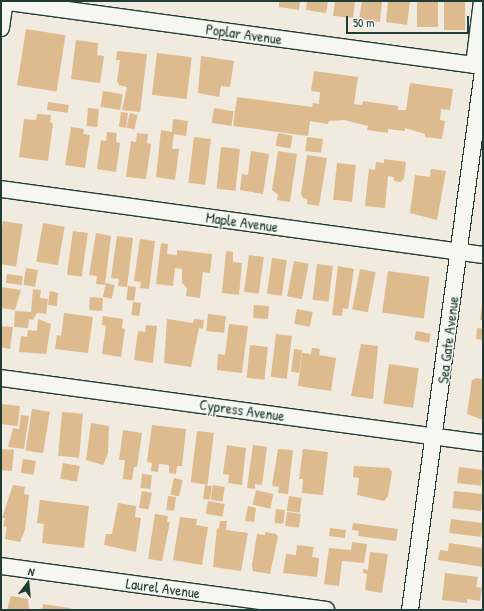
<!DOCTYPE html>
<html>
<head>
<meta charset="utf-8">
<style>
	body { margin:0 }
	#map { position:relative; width:484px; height:611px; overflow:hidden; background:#f1eade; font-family:"Patrick Hand",sans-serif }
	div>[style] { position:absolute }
	.building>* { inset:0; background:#deba8f; transform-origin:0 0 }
	.roads { filter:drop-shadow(1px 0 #1f3d34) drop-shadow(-1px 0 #1f3d34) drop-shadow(0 1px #1f3d34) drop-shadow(0 -1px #1f3d34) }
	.minor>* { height:16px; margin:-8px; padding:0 8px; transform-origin:8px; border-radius:8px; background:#f6f6f2 }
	span { translate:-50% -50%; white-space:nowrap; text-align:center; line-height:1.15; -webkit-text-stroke:3px #f6f6f2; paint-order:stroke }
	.street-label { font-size:15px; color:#1f3d34 }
	.frame { position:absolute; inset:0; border:2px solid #1f3d34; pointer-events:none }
	.north { position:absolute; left:8px; top:563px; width:40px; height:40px; -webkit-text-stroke:3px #f6f6f2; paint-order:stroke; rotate:16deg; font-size:11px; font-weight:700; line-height:16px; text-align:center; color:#1f3d34 }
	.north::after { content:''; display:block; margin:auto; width:14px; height:18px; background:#1f3d34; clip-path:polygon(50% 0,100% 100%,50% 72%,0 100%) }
	.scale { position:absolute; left:346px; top:16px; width:123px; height:18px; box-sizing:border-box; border:2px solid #1f3d34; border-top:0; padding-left:5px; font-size:12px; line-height:14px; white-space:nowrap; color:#1f3d34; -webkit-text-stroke:3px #f6f6f2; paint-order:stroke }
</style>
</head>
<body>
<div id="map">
	<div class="building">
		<i style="clip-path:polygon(279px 1px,300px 1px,299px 10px,279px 7px)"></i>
		<i style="clip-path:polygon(307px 1px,328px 1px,326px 13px,306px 10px)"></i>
		<i style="clip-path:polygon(335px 1px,355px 1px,353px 18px,333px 16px)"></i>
		<i style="clip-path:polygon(362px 1px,382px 1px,380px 22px,359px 19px)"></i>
		<i style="clip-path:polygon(388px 1px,410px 1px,407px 25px,386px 22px)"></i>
		<i style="left:417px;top:1px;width:21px;height:26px"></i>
		<i style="left:444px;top:1px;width:21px;height:29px"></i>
		<i style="left:26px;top:29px;width:40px;height:57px;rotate:9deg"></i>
		<i style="clip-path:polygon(76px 40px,98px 43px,97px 55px,104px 56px,100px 83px,71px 79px)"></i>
		<i style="clip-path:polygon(117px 51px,147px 54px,140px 112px,122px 110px,127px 87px,119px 85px,117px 81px,120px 60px,116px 60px)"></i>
		<i style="left:157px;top:53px;width:35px;height:42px;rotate:7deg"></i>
		<i style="clip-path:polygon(201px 56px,234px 61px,230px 87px,221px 86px,219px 97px,198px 93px)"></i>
		<i style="clip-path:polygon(314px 71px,358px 77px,354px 104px,362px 105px,363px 101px,398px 106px,398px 110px,406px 110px,410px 83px,453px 89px,450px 110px,441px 109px,440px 120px,445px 121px,442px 139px,425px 137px,425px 134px,405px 128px,405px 131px,388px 129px,388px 133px,367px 130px,368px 126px,344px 120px,329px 121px,328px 124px,310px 121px,308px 136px,233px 126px,237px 97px,312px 107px,313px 103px,319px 104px,320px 92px,311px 91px)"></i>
		<i style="left:103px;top:91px;width:20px;height:16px;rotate:9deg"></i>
		<i style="left:48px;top:102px;width:21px;height:8px;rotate:8deg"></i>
		<i style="left:88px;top:108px;width:11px;height:18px;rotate:5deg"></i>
		<i style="left:214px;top:108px;width:20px;height:15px;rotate:9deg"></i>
		<i style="left:121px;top:112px;width:7px;height:15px;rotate:8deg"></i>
		<i style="left:130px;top:113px;width:8px;height:15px;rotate:14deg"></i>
		<i style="clip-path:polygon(37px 114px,51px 115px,50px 122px,53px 123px,48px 161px,19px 157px,24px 119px,36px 120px)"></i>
		<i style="clip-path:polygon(173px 119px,188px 121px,186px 136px,174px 134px,172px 149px,179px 149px,175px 180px,156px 177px,161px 130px,172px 132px)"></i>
		<i style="clip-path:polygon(71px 127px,84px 129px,83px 134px,90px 135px,85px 168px,65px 165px)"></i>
		<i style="clip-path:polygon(107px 132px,117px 133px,116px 142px,120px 143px,116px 172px,97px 169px,101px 140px,106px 141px)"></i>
		<i style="clip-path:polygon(137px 133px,148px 134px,147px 143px,151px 144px,146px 179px,126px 177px,131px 141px,136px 142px)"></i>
		<i style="left:278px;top:133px;width:15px;height:13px;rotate:11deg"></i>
		<i style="left:194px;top:137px;width:17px;height:46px;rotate:7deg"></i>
		<i style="left:307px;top:137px;width:16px;height:14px;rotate:7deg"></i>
		<i style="left:221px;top:147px;width:19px;height:42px;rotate:6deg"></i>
		<i style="clip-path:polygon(251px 151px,269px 154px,263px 194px,240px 190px,242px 174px,248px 175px)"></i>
		<i style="clip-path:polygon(278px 151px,297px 154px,290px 202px,277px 200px,278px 195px,272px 190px)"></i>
		<i style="clip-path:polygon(307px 155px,327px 158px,319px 206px,307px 204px,307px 199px,303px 198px,301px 194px)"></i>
		<i style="clip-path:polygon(384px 159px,406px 162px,404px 178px,401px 182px,394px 181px,394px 177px,388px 176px,385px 208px,365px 206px,369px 169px,375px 170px,376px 162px,384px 163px)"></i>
		<i style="left:337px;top:163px;width:19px;height:37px;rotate:6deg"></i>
		<i style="clip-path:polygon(431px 169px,446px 171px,437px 220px,410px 213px,415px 175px,430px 177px)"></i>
		<i style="left:3px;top:221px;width:20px;height:43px;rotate:9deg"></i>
		<i style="left:43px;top:223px;width:22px;height:39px;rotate:10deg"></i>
		<i style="left:73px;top:231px;width:15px;height:44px;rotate:8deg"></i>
		<i style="clip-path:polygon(96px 233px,111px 236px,105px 285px,96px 284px,97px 276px,89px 275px)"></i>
		<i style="clip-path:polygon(117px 236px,133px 238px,127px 287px,118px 286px,119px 279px,111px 278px)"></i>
		<i style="clip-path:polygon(140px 239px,155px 241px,149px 289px,140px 288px,141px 282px,134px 281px)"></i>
		<i style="clip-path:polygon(161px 243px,168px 244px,167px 254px,177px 255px,177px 250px,212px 254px,210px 273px,203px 272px,200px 298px,186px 296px,187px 288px,182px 283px,182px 269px,175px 268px,173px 286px,156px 284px)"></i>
		<i style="clip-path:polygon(226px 251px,233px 252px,233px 262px,242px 263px,239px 295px,222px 293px)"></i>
		<i style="left:249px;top:255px;width:15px;height:37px;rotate:8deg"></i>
		<i style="left:272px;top:258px;width:15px;height:36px;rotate:8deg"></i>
		<i style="left:294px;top:261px;width:15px;height:36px;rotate:11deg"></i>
		<i style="left:317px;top:264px;width:16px;height:36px;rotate:7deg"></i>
		<i style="clip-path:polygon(338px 266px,354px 269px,348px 309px,343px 308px,342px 316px,332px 315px)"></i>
		<i style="left:26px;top:268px;width:12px;height:17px;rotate:9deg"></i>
		<i style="left:360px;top:269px;width:16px;height:41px;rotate:11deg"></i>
		<i style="left:388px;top:271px;width:42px;height:42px;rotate:8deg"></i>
		<i style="left:7px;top:274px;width:16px;height:9px;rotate:7deg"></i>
		<i style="left:106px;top:283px;width:9px;height:14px;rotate:13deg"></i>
		<i style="left:128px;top:286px;width:8px;height:14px;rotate:7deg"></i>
		<i style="clip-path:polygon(1px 287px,21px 290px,15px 310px,1px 308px)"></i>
		<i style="clip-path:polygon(33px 289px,41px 290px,40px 298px,48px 299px,46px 314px,37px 313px,33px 320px,29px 319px,28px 328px,14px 327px,15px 311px,31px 312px)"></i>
		<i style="clip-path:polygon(50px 291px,58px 293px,57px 306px,48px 305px)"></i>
		<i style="left:90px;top:297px;width:13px;height:13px;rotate:4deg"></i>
		<i style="clip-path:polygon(483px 299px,483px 320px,480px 320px)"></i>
		<i style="left:133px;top:302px;width:8px;height:13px;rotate:7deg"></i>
		<i style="left:254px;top:305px;width:15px;height:13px;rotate:4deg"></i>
		<i style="left:297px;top:309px;width:16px;height:15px;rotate:11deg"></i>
		<i style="clip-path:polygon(64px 313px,93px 317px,88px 353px,55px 349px,57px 335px,61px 336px)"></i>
		<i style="left:208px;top:314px;width:18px;height:17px;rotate:6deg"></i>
		<i style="clip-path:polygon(103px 316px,123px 319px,122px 328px,125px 329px,121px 357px,102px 354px,106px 326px,102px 325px)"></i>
		<i style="clip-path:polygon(38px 319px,51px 324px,46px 354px,19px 352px,21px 336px,27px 337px,28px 330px,37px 331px)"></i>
		<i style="clip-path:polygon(167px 319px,193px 323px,194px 319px,204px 320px,203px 329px,199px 328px,191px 367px,164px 363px)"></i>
		<i style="clip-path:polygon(229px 324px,248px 326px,242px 373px,217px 370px,218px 354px,225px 355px)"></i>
		<i style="clip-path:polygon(146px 325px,157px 326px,153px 363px,134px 360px,138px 331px,145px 332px)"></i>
		<i style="clip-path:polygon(1px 326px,13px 327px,10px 349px,1px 347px)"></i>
		<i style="clip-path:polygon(477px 328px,483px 329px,483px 340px,476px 339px)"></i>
		<i style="left:416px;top:331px;width:15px;height:9px;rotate:11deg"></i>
		<i style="left:276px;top:334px;width:16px;height:43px;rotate:7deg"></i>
		<i style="clip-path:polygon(361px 344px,378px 346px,373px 399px,351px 396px)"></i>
		<i style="left:250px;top:345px;width:18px;height:33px;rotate:6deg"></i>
		<i style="clip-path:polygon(312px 348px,320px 349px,319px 355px,336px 358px,331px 391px,298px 386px,302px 353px,311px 354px)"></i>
		<i style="left:294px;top:349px;width:8px;height:23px;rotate:7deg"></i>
		<i style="left:389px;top:364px;width:30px;height:40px;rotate:8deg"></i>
		<i style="clip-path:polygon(477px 378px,483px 379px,483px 420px,467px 414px,472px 380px)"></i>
		<i style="left:1px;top:404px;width:19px;height:20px;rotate:6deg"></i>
		<i style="left:32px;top:409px;width:18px;height:42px;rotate:9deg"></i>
		<i style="left:62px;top:412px;width:21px;height:44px;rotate:5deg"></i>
		<i style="clip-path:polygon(21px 415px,29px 416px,24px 449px,8px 447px,13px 428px,19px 429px)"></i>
		<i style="clip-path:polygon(91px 423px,109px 426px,108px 453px,103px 465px,86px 460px)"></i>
		<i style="clip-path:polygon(152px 425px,186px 429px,182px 466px,177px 466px,176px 474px,169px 473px,169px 465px,159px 464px,158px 472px,151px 471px,152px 463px,147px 462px)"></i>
		<i style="clip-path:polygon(123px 430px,142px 433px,137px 467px,134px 467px,132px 480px,123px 479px,125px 460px,119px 460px)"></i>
		<i style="left:197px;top:431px;width:17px;height:52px;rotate:7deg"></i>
		<i style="clip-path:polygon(227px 445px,246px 448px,242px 485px,228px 483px,229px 475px,223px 474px)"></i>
		<i style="clip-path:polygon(253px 445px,267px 447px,262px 485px,255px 484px,255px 489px,247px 488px)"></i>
		<i style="clip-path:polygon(1px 449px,14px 450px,12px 471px,1px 470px)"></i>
		<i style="clip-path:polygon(278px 449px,293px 450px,288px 494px,278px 493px,279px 487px,272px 486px)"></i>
		<i style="clip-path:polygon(303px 449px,328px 452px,323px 495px,302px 493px,303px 479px,299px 479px)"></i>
		<i style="left:23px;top:459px;width:13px;height:14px;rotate:9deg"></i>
		<i style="left:63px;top:463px;width:17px;height:16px;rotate:10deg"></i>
		<i style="clip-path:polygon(354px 466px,389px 468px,392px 472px,388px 496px,384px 501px,357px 495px,359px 478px,353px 477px)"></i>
		<i style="left:459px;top:467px;width:24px;height:16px;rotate:7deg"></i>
		<i style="left:142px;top:474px;width:10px;height:14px;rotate:6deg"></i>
		<i style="left:174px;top:478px;width:9px;height:17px;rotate:13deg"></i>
		<i style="clip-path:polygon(13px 485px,25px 487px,24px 494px,29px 495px,25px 530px,20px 542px,5px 539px,7px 527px,3px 526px,5px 518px,2px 518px)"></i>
		<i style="left:205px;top:485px;width:7px;height:14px;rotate:8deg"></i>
		<i style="left:213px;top:485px;width:12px;height:15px;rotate:9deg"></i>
		<i style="left:256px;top:490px;width:18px;height:15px;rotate:13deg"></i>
		<i style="left:142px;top:491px;width:10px;height:17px;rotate:11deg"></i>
		<i style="left:454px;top:491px;width:29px;height:17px;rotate:6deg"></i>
		<i style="left:168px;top:496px;width:8px;height:14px;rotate:7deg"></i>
		<i style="left:289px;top:496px;width:13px;height:15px;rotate:9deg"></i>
		<i style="clip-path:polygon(40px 500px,89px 506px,84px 548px,42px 543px,44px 524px,37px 523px)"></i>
		<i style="left:208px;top:501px;width:17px;height:13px;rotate:10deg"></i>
		<i style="clip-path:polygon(118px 503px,136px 506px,135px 517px,141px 518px,136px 552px,104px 545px,106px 534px,112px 534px)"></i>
		<i style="clip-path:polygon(248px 506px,256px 508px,254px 522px,245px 521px)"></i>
		<i style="left:276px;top:509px;width:9px;height:14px;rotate:6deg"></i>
		<i style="left:287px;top:512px;width:14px;height:14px;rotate:8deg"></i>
		<i style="clip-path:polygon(155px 514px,168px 516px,167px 522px,170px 522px,162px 561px,148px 559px)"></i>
		<i style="clip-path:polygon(180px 517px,197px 519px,196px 525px,208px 527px,202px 565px,173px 560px)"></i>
		<i style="left:451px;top:519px;width:32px;height:14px;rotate:7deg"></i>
		<i style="clip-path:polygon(220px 521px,227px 521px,226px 530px,248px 533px,241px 571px,213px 567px,217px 528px,219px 529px)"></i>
		<i style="clip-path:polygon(353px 523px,398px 529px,396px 541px,358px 536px,359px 531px,352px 530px)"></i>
		<i style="left:330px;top:528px;width:16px;height:8px;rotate:7deg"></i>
		<i style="clip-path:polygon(265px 532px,276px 534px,278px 537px,270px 574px,253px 571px,252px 565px,257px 534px,265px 535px)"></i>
		<i style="clip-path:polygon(352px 542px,367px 544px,364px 563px,342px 561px,339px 586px,324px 584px,329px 548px,351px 550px)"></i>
		<i style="clip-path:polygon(449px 543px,483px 548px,483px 567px,438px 560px,440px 550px,448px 551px)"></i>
		<i style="clip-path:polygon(297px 545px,314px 547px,312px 557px,319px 558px,317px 577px,283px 573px,286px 554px,296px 555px)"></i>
		<i style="clip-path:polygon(370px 552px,388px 554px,382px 593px,365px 590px,367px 574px,363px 573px,363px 569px,368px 570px)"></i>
		<i style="clip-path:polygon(445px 573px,478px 577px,476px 587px,482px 588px,480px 601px,467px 599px,467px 603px,442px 600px)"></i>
		<i style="clip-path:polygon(11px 596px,28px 599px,29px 610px,7px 610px)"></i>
		<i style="clip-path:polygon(43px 604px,70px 608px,70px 610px,42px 610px)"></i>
	</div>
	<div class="roads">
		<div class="minor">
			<i style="left:1px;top:1px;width:486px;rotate:7.7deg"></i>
			<i style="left:1px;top:28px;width:27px;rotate:-82deg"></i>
			<i style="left:474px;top:65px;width:64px;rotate:-82.9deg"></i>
			<i style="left:1px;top:189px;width:486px;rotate:7.8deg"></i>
			<i style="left:1px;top:378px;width:486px;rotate:7.7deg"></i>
			<i style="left:1px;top:566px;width:328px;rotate:7.7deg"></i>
			<i style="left:410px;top:610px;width:544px;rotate:-82.29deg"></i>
		</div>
	</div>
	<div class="street-label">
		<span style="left:244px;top:34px;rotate:8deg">Poplar Avenue</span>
		<span style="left:242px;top:222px;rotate:8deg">Maple Avenue</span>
		<span style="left:448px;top:340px;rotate:-83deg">Sea Gate Avenue</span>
		<span style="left:242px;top:410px;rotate:8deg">Cypress Avenue</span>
		<span style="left:163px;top:588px;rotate:8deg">Laurel Avenue</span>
	</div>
	<div class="frame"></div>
	<div class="north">N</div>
	<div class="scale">50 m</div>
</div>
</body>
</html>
